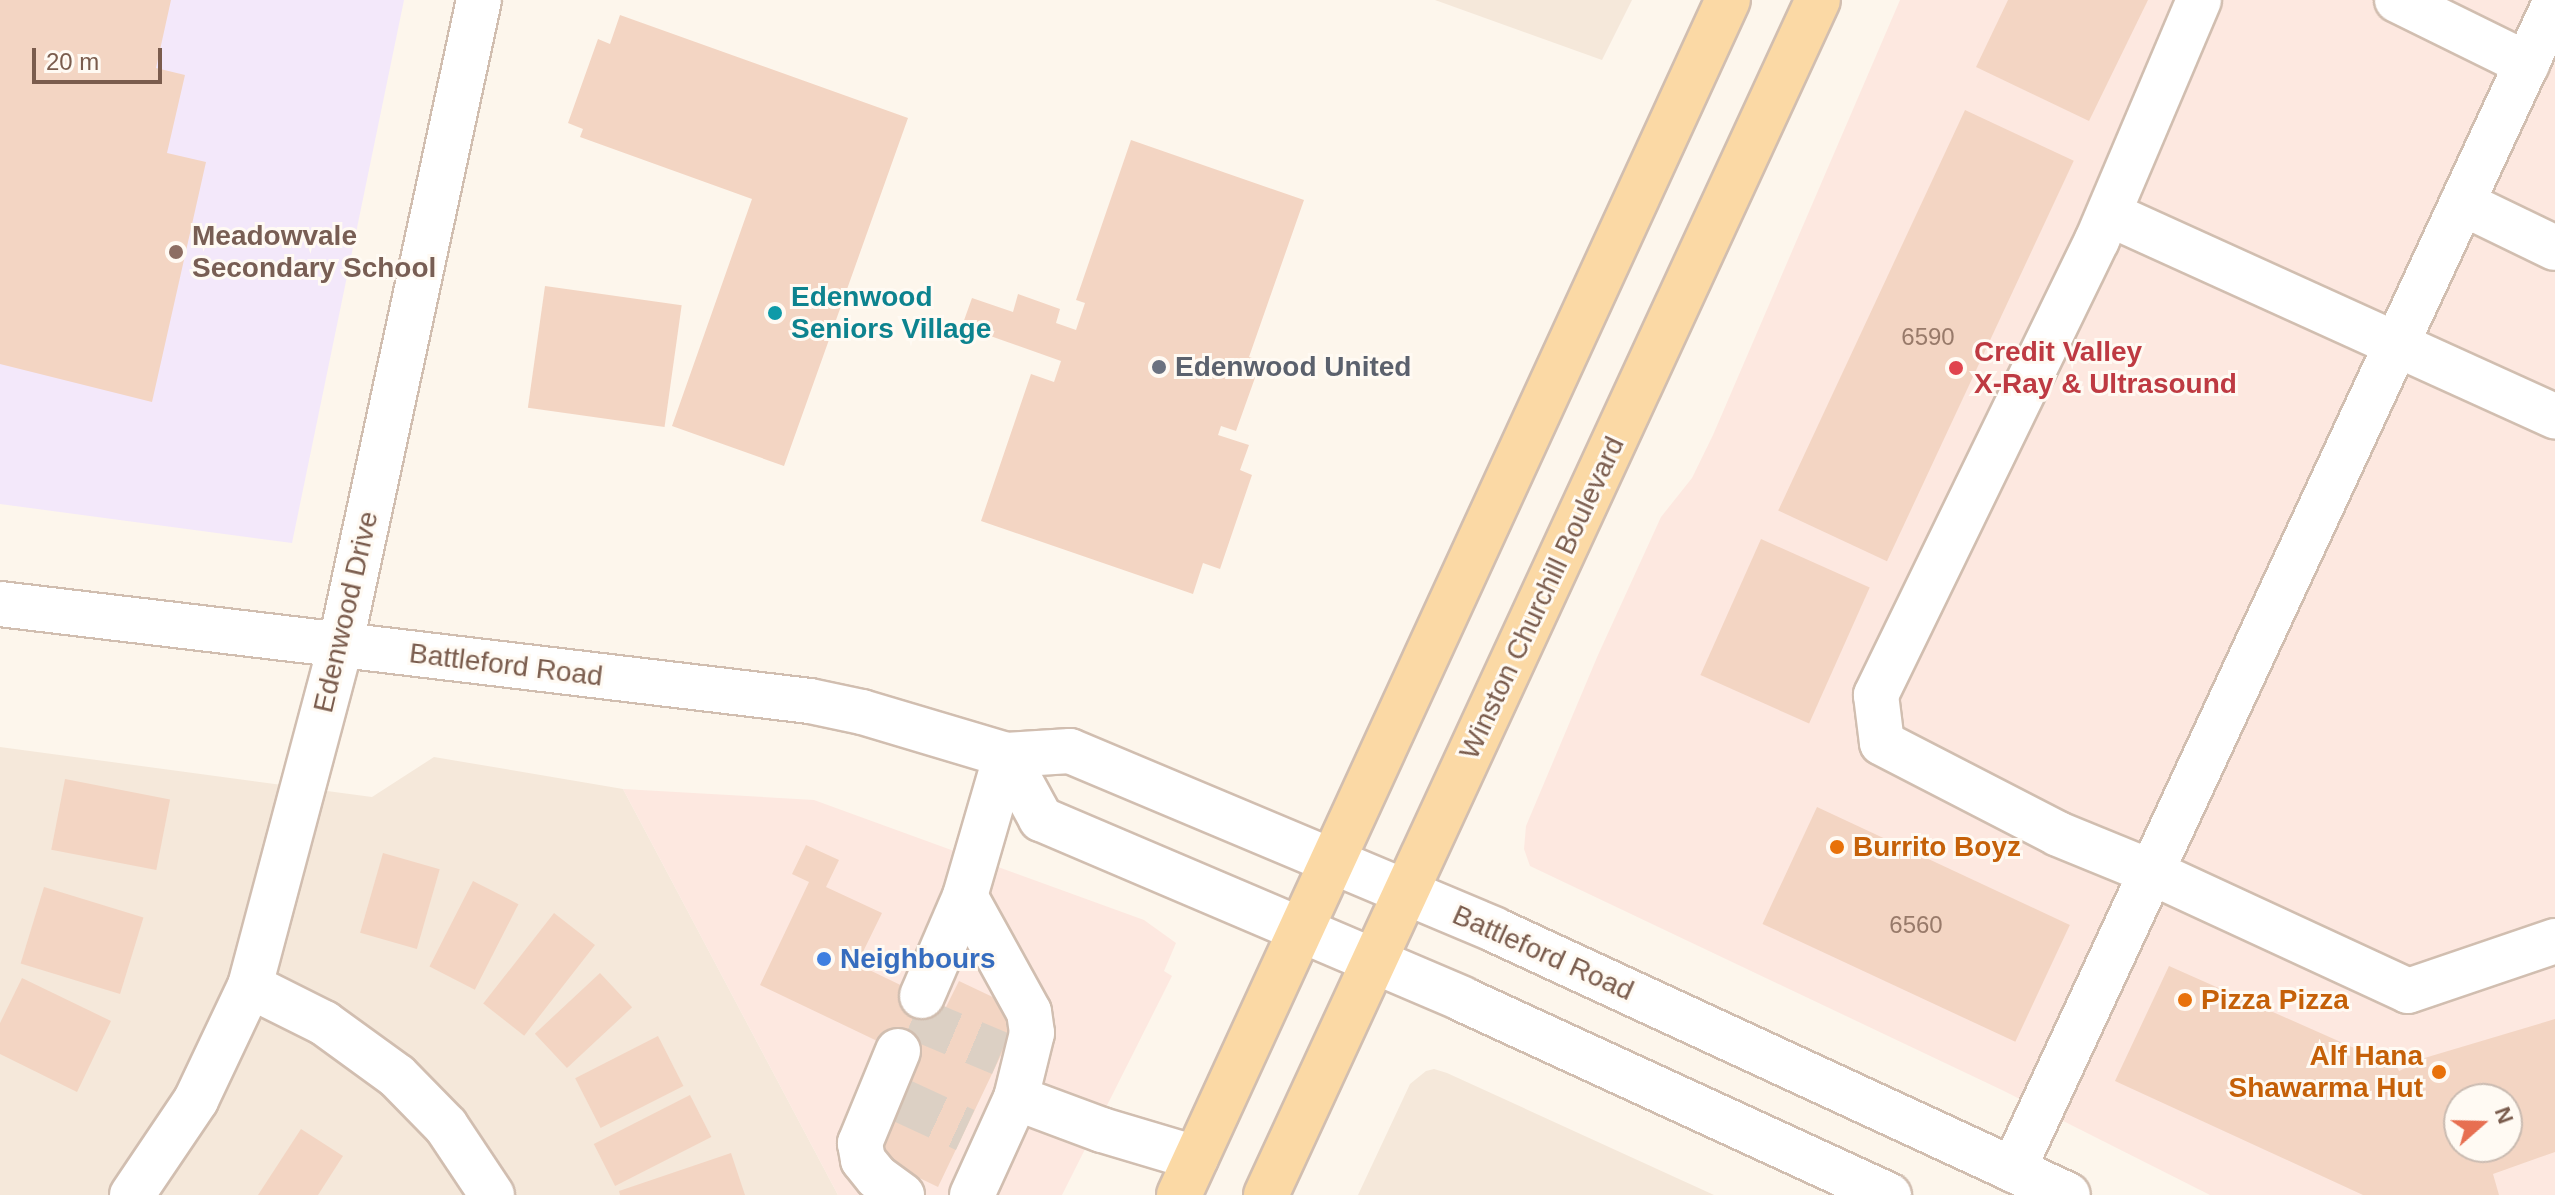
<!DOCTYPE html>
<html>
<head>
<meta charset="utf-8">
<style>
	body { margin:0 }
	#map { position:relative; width:2555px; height:1195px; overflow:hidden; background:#fdf6ec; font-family:Arial,sans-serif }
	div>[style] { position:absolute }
	.residential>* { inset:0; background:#f5e8da }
	.commercial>* { inset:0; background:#fde8e0 }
	.education>* { inset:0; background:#f3e8fa }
	.building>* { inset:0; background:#f3d5c3; transform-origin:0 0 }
	.minor-tunnel>* { height:44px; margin-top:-22px; transform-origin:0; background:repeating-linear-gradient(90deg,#dcd0c4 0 44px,transparent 0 66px) }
	.roads { filter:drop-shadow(2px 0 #d1beb0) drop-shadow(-2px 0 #d1beb0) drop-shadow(0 2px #d1beb0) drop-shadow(0 -2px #d1beb0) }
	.minor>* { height:44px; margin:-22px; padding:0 22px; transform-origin:22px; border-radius:22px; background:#fff }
	.major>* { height:44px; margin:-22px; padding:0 22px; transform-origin:22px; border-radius:22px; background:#fbd9a5 }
	.dots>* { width:22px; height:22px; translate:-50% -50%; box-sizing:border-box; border:4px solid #fffaf3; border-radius:50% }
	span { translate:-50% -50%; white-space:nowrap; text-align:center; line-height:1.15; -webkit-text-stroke:6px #fffaf3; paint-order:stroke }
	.number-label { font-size:24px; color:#987a6a }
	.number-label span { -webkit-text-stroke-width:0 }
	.education-label { font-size:28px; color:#785e54; font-weight:700 }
	.left { translate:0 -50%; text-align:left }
	.culture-label { font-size:28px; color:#0d838f; font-weight:700 }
	.health-label { font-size:28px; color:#be3a42; font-weight:700 }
	.worship-label { font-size:28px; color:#5b616d; font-weight:700 }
	.street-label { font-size:28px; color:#7a5c4d }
	.food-label { font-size:28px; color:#c56008; font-weight:700 }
	.right { translate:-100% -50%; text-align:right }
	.shop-label { font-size:28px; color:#366cbe; font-weight:700 }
	.north { position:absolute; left:2443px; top:1083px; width:80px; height:80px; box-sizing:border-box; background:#fffaf3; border:2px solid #cabbb1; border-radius:50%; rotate:70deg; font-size:22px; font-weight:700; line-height:32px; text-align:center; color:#7a5c4d }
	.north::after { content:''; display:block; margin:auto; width:28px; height:36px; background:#e76f51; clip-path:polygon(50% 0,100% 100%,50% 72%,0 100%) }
	.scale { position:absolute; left:32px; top:48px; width:130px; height:36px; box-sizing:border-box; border:4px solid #7a5c4d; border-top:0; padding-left:10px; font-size:24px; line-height:28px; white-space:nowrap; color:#7a5c4d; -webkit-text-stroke:6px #fffaf3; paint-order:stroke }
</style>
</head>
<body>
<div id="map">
	<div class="residential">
		<i style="clip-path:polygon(1435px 0,1632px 0,1602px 60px)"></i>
		<i style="clip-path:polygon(0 747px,372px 797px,434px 757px,623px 789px,838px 1195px,0 1195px)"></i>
		<i style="clip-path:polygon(1434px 1069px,1447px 1073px,1714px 1195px,1358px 1195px,1410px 1084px,1426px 1071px)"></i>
	</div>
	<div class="commercial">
		<i style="clip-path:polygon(evenodd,1900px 0,2555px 0,2555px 1195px,2210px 1195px,2004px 1091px,1530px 866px,1524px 849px,1526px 826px,1598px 655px,1661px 517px,1692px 478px,1713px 435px,1900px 0,2459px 1099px,2507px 1099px,2507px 1147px,2459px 1147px,2459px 1099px)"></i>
		<i style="clip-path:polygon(623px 789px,814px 800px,1144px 920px,1176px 943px,1164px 971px,1172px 976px,1062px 1195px,838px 1195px)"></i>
	</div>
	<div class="education">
		<i style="clip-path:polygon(0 0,404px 0,292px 543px,0 504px)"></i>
	</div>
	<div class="building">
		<i style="clip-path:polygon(0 0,171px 0,156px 68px,185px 75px,167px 153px,206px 162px,152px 402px,0 364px)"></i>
		<i style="clip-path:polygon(2008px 0,2148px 0,2089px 121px,1976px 67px)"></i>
		<i style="clip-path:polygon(620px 15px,908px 118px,784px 466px,672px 426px,752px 199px,580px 137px,583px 129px,568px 123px,598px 39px,610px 44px)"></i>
		<i style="left:1965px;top:110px;width:120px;height:442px;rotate:25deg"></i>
		<i style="clip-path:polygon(1131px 140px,1304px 200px,1249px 357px,1261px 361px,1236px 431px,1221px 426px,1218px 435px,1249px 445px,1240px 470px,1252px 475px,1220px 569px,1203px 563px,1193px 594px,981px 521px,1031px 374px,1054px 382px,1061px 361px,962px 326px,972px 298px,1013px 312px,1018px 294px,1060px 309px,1056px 323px,1076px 330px,1085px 303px,1076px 300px)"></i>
		<i style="left:545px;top:286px;width:138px;height:123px;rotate:8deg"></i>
		<i style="left:1761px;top:539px;width:119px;height:149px;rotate:24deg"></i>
		<i style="left:65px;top:779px;width:107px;height:72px;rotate:11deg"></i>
		<i style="left:1817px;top:807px;width:279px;height:129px;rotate:25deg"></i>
		<i style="clip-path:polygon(806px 845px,839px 860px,826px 887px,882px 913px,857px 964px,946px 1007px,959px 981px,1022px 1011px,938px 1187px,872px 1155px,917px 1060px,760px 985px,809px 882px,792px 874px)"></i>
		<i style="left:383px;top:853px;width:59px;height:83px;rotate:16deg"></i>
		<i style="left:473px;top:881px;width:51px;height:96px;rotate:27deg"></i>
		<i style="left:44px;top:887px;width:104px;height:80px;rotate:17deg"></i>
		<i style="left:554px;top:913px;width:52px;height:115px;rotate:38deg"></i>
		<i style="clip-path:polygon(evenodd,2169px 966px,2397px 1067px,2399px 1071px,2412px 1065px,2411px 1062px,2555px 1019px,2555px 1152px,2493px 1174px,2499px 1195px,2363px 1195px,2115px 1081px,2169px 966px,2459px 1099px,2507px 1099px,2507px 1147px,2459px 1147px,2459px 1099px)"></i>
		<i style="left:600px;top:973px;width:47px;height:89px;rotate:47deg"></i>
		<i style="clip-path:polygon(22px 978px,111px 1021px,77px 1092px,0 1054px,0 1023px)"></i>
		<i style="left:658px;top:1036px;width:56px;height:93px;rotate:63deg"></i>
		<i style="left:690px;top:1095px;width:47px;height:108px;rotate:63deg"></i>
		<i style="clip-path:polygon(301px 1129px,343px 1156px,318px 1195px,258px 1195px)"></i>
		<i style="clip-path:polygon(731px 1153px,745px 1195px,620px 1195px,619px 1191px)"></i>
	</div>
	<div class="minor-tunnel">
		<i style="left:913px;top:1017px;width:95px;rotate:22.8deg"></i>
		<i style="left:898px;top:1099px;width:74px;rotate:24.8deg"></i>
	</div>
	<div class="roads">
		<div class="minor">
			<i style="left:2199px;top:0;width:261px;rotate:113deg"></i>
			<i style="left:2097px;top:240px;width:506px;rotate:115.91deg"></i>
			<i style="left:1876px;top:695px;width:48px;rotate:82.9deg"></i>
			<i style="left:1882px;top:743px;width:198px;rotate:27.3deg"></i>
			<i style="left:2058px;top:834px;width:100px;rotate:22.2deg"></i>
			<i style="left:2151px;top:872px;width:283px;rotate:24.8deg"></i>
			<i style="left:2408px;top:991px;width:155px;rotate:-18.8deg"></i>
			<i style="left:2397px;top:0;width:145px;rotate:26.2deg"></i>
			<i style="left:2462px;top:203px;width:103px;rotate:25.8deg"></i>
			<i style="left:2109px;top:214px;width:490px;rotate:24.4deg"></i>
			<i style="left:0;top:604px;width:816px;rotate:6.83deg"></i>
			<i style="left:810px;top:701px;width:53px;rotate:11.9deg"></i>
			<i style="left:862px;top:712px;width:150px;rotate:16.6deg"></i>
			<i style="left:1006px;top:755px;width:64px;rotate:-3.6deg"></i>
			<i style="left:1070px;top:751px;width:461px;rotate:22.8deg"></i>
			<i style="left:1495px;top:930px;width:631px;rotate:24.82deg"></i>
			<i style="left:1006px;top:755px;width:73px;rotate:61.3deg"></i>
			<i style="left:1041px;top:819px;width:458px;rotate:23.1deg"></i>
			<i style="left:1462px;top:999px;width:470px;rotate:24.7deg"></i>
			<i style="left:250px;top:986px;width:83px;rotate:26.6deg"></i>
			<i style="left:324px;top:1023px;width:90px;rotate:36deg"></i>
			<i style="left:397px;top:1076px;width:70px;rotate:45.6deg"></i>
			<i style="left:446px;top:1126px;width:83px;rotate:56.3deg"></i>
			<i style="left:922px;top:996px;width:109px;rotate:-66.7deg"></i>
			<i style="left:898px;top:1051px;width:100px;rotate:112.4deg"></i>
			<i style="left:860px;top:1143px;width:17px;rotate:80deg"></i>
			<i style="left:863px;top:1160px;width:22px;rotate:51deg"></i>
			<i style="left:877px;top:1177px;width:31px;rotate:36deg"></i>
			<i style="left:1016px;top:1098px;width:92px;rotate:20.4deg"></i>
			<i style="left:1102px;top:1130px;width:98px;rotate:16.6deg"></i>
			<i style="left:2013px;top:1170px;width:1287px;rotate:-65.09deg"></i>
			<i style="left:132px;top:1195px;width:115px;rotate:-56deg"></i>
			<i style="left:196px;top:1100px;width:126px;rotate:-64.7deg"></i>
			<i style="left:250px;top:986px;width:351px;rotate:-75.1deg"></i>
			<i style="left:340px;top:647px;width:662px;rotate:-77.88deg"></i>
			<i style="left:972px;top:1195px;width:107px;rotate:-65.6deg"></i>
			<i style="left:1016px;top:1098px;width:67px;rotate:-76.2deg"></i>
			<i style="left:1032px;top:1033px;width:21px;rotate:-98deg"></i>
			<i style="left:1029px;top:1012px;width:132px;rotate:-118.9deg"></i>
			<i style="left:965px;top:896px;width:147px;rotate:-73.8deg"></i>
		</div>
		<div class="major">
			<i style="left:1179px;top:1195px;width:1315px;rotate:-65.33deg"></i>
			<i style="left:1266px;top:1195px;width:1316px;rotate:-65.21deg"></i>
		</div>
	</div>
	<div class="dots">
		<i style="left:176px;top:252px;background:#8d6e63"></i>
		<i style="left:775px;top:313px;background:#0f9aa8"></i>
		<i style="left:1159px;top:367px;background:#6b7280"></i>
		<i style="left:1956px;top:368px;background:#e0444e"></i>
		<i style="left:1837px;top:847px;background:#e8710a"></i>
		<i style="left:824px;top:959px;background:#3f7fe0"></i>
		<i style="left:2185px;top:1000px;background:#e8710a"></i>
		<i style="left:2439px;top:1072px;background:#e8710a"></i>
	</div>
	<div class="number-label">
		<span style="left:1928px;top:337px">6590</span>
		<span style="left:1916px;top:925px">6560</span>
	</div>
	<div class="education-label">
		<span class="left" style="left:192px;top:252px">Meadowvale<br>Secondary School</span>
	</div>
	<div class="culture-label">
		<span class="left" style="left:791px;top:313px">Edenwood<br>Seniors Village</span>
	</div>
	<div class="health-label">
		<span class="left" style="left:1974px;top:368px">Credit Valley<br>X-Ray &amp; Ultrasound</span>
	</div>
	<div class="worship-label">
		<span class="left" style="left:1175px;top:367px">Edenwood United</span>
	</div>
	<div class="street-label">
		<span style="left:1542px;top:598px;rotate:-65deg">Winston Churchill Boulevard</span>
		<span style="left:346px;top:612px;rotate:-77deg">Edenwood Drive</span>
		<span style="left:506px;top:665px;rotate:7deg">Battleford Road</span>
		<span style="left:1543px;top:953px;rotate:24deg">Battleford Road</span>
	</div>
	<div class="food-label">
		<span class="left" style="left:1853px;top:847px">Burrito Boyz</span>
		<span class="left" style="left:2201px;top:1000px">Pizza Pizza</span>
		<span class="right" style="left:2423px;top:1072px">Alf Hana<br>Shawarma Hut</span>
	</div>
	<div class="shop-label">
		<span class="left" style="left:840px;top:959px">Neighbours</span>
	</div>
	<div class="north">N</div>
	<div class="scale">20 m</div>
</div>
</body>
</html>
